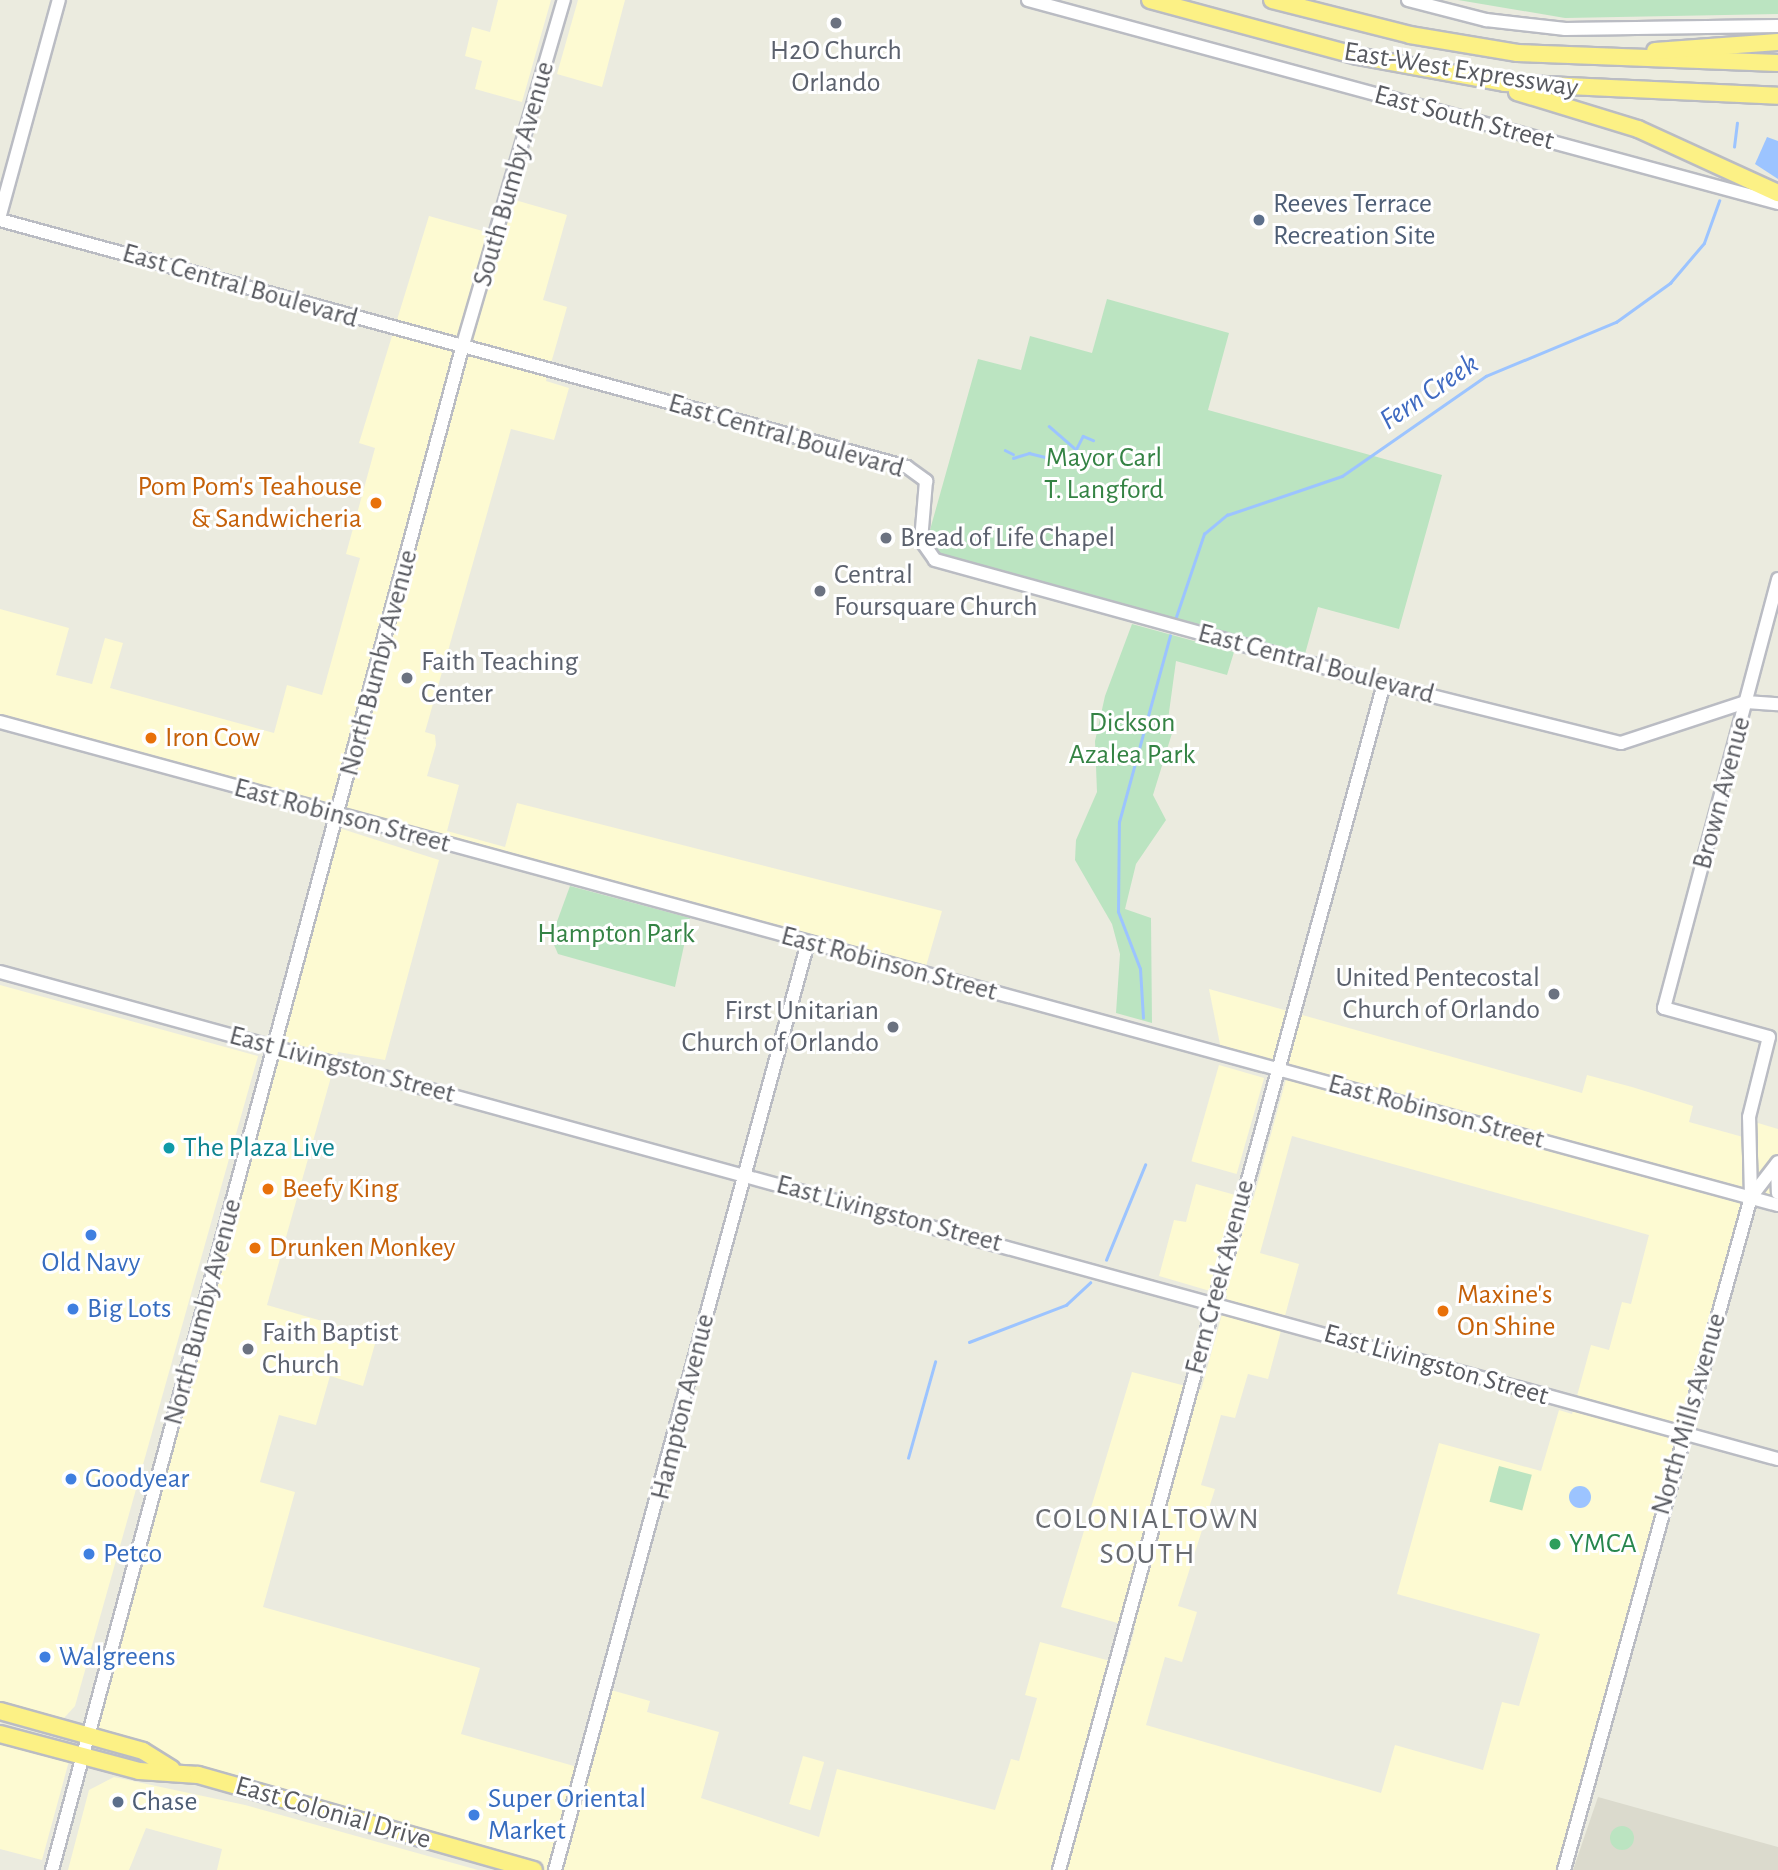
<!DOCTYPE html>
<html>
<head>
<meta charset="utf-8">
<style>
	body { margin:0 }
	#map { position:relative; width:1778px; height:1870px; overflow:hidden; background:#ebebdf; font-family:"Alegreya Sans",sans-serif }
	div>[style] { position:absolute }
	.commercial>* { inset:0; background:#fdfad2; transform-origin:0 0 }
	.education>* { inset:0; background:#dbdacd }
	.green>* { inset:0; background:#bbe4c1; transform-origin:0 0 }
	.round { border-radius:50% }
	.water>* { inset:0; background:#9cc4ff }
	.stream>* { height:2.5px; margin:-1.25px; padding:0 1.25px; transform-origin:1.25px; border-radius:1.25px; background:#9cc4ff }
	.roads { filter:drop-shadow(2px 0 #babcc3) drop-shadow(-2px 0 #babcc3) drop-shadow(0 2px #babcc3) drop-shadow(0 -2px #babcc3) }
	.secondary>* { height:12px; margin:-6px; padding:0 6px; transform-origin:6px; border-radius:6px; background:#fff }
	.highway>* { height:16px; margin:-8px; padding:0 8px; transform-origin:8px; border-radius:8px; background:#fcf185 }
	.dots>* { width:19px; height:19px; translate:-50% -50%; box-sizing:border-box; border:4px solid #fff; border-radius:50% }
	span { translate:-50% -50%; white-space:nowrap; text-align:center; line-height:1.15; -webkit-text-stroke:6px #fff; paint-order:stroke }
	.worship-label { font-size:28px; color:#5b616d }
	.left { translate:0 -50%; text-align:left }
	.right { translate:-100% -50%; text-align:right }
	.street-label { font-size:28px; color:#585a60 }
	.service-label { font-size:28px; color:#4e5e75 }
	.park-label { font-size:28px; color:#348344 }
	.food-label { font-size:28px; color:#c56008 }
	.culture-label { font-size:28px; color:#0d838f }
	.shop-label { font-size:28px; color:#366cbe }
	.leisure-label { font-size:28px; color:#27864d }
	.water-label { font-size:30px; color:#3f6ac1; font-style:italic }
	.neighbourhood-label { font-size:30px; color:#696c72; letter-spacing:2px }
</style>
</head>
<body>
<div id="map">
	<div class="commercial">
		<i style="clip-path:polygon(498px 0,551px 0,522px 102px,475px 89px,482px 61px,465px 56px,472px 27px,490px 32px)"></i>
		<i style="clip-path:polygon(578px 0,625px 0,602px 87px,557px 74px)"></i>
		<i style="clip-path:polygon(508px 198px,567px 215px,543px 300px,567px 307px,546px 381px,569px 388px,554px 440px,511px 429px,425px 732px,435px 735px,436px 745px,427px 776px,459px 785px,447px 831px,505px 847px,517px 803px,942px 911px,924px 973px,0 721px,0 609px,69px 628px,56px 675px,92px 684px,105px 638px,123px 643px,110px 688px,274px 733px,287px 685px,322px 695px,360px 558px,346px 554px,375px 448px,359px 443px,429px 216px,497px 235px)"></i>
		<i style="clip-path:polygon(evenodd,336px 827px,439px 860px,385px 1060px,338px 1052px,267px 1305px,377px 1337px,363px 1386px,330px 1376px,316px 1425px,279px 1415px,260px 1482px,295px 1492px,263px 1607px,480px 1668px,461px 1734px,588px 1770px,611px 1690px,650px 1701px,647px 1712px,719px 1732px,701px 1798px,819px 1837px,837px 1769px,995px 1810px,1011px 1759px,1019px 1761px,1037px 1698px,1025px 1695px,1040px 1642px,1125px 1665px,1135px 1628px,1061px 1607px,1132px 1372px,1201px 1390px,1227px 1296px,1159px 1276px,1174px 1220px,1186px 1222px,1196px 1184px,1253px 1200px,1288px 1072px,1222px 1054px,1209px 989px,1582px 1093px,1587px 1075px,1632px 1087px,1693px 1106px,1689px 1122px,1743px 1137px,1748px 1120px,1778px 1129px,1778px 1206px,1747px 1198px,1564px 1870px,534px 1870px,85px 1746px,336px 827px,1292px 1136px,1649px 1235px,1631px 1304px,1622px 1302px,1609px 1350px,1591px 1345px,1572px 1414px,1559px 1410px,1541px 1471px,1439px 1443px,1397px 1594px,1540px 1634px,1519px 1706px,1502px 1702px,1483px 1770px,1395px 1745px,1381px 1793px,1146px 1725px,1165px 1657px,1182px 1662px,1197px 1612px,1178px 1606px,1215px 1489px,1201px 1485px,1221px 1415px,1235px 1418px,1248px 1374px,1268px 1379px,1299px 1264px,1260px 1253px,1292px 1136px)"></i>
		<i style="clip-path:polygon(0 985px,258px 1056px,75px 1706px,64px 1718px,0 1702px)"></i>
		<i style="left:1219px;top:1065px;width:47px;height:100px;rotate:16deg"></i>
		<i style="clip-path:polygon(0 1743px,69px 1761px,42px 1860px,0 1849px)"></i>
		<i style="left:803px;top:1756px;width:22px;height:50px;rotate:16deg"></i>
		<i style="clip-path:polygon(114px 1777px,245px 1805px,478px 1870px,217px 1870px,222px 1849px,146px 1828px,129px 1870px,68px 1870px,89px 1790px)"></i>
	</div>
	<div class="education">
		<i style="clip-path:polygon(1598px 1797px,1778px 1847px,1778px 1870px,1573px 1870px)"></i>
	</div>
	<div class="green">
		<i style="clip-path:polygon(1458px 0,1778px 0,1778px 14px,1565px 18px)"></i>
		<i style="clip-path:polygon(1107px 299px,1229px 333px,1208px 410px,1442px 475px,1399px 629px,1318px 607px,1305px 654px,946px 557px,931px 547px,928px 537px,978px 359px,1021px 370px,1030px 336px,1092px 353px)"></i>
		<i style="clip-path:polygon(1132px 624px,1234px 652px,1227px 675px,1176px 661px,1167px 727px,1173px 730px,1153px 795px,1166px 820px,1136px 864px,1125px 909px,1151px 918px,1152px 1023px,1116px 1013px,1120px 954px,1112px 924px,1075px 860px,1076px 840px,1097px 792px,1095px 741px,1105px 696px)"></i>
		<i style="clip-path:polygon(570px 886px,690px 918px,675px 987px,558px 954px,551px 938px)"></i>
		<i style="left:1499px;top:1466px;width:34px;height:37px;rotate:15deg"></i>
		<i class="round" style="left:1610px;top:1826px;width:24px;height:24px"></i>
	</div>
	<div class="water">
		<i style="clip-path:polygon(1767px 137px,1778px 141px,1778px 179px,1755px 164px)"></i>
		<i class="round" style="left:1569px;top:1486px;width:22px;height:22px"></i>
	</div>
	<div class="stream">
		<i style="left:1734px;top:147px;width:24px;rotate:-83deg"></i>
		<i style="left:1049px;top:426px;width:33px;rotate:41deg"></i>
		<i style="left:1005px;top:450px;width:9px;rotate:27deg"></i>
		<i style="left:1013px;top:458px;width:17px;rotate:-17deg"></i>
		<i style="left:1029px;top:453px;width:41px;rotate:14deg"></i>
		<i style="left:1069px;top:463px;width:30px;rotate:-63deg"></i>
		<i style="left:1083px;top:436px;width:11px;rotate:22deg"></i>
		<i style="left:1175px;top:620px;width:91px;rotate:-71.4deg"></i>
		<i style="left:1204px;top:534px;width:30px;rotate:-40deg"></i>
		<i style="left:1227px;top:515px;width:121px;rotate:-18.7deg"></i>
		<i style="left:1342px;top:476px;width:175px;rotate:-34.8deg"></i>
		<i style="left:1486px;top:376px;width:141px;rotate:-22.6deg"></i>
		<i style="left:1616px;top:322px;width:67px;rotate:-35.8deg"></i>
		<i style="left:1670px;top:283px;width:52px;rotate:-49.6deg"></i>
		<i style="left:1704px;top:243px;width:45px;rotate:-70.3deg"></i>
		<i style="left:1143px;top:1018px;width:49px;rotate:-93.5deg"></i>
		<i style="left:1140px;top:969px;width:61px;rotate:-111.1deg"></i>
		<i style="left:1118px;top:912px;width:90px;rotate:-89.4deg"></i>
		<i style="left:1119px;top:822px;width:193px;rotate:-74.7deg"></i>
		<i style="left:1106px;top:1260px;width:103px;rotate:-67.7deg"></i>
		<i style="left:969px;top:1342px;width:104px;rotate:-20.9deg"></i>
		<i style="left:1066px;top:1305px;width:33px;rotate:-43deg"></i>
		<i style="left:908px;top:1458px;width:100px;rotate:-74.3deg"></i>
	</div>
	<div class="roads">
		<div class="secondary">
			<i style="left:1028px;top:0;width:777px;rotate:15.15deg"></i>
			<i style="left:1408px;top:0;width:81px;rotate:14.4deg"></i>
			<i style="left:1486px;top:20px;width:80px;rotate:6.5deg"></i>
			<i style="left:1565px;top:29px;width:213px;rotate:-0.8deg"></i>
			<i style="left:0;top:215px;width:223px;rotate:-74.7deg"></i>
			<i style="left:0;top:220px;width:940px;rotate:15.23deg"></i>
			<i style="left:907px;top:467px;width:24px;rotate:36deg"></i>
			<i style="left:926px;top:481px;width:59px;rotate:94.8deg"></i>
			<i style="left:921px;top:540px;width:24px;rotate:55deg"></i>
			<i style="left:935px;top:560px;width:466px;rotate:15.4deg"></i>
			<i style="left:1384px;top:684px;width:244px;rotate:14deg"></i>
			<i style="left:1621px;top:743px;width:132px;rotate:-18.2deg"></i>
			<i style="left:1746px;top:702px;width:32px;rotate:4deg"></i>
			<i style="left:0;top:722px;width:1842px;rotate:15.2deg"></i>
			<i style="left:0;top:972px;width:1843px;rotate:15.32deg"></i>
			<i style="left:1777px;top:1167px;width:26px;rotate:88deg"></i>
			<i style="left:1751px;top:1197px;width:44px;rotate:-52.4deg"></i>
			<i style="left:52px;top:1870px;width:1576px;rotate:-74.92deg"></i>
			<i style="left:462px;top:348px;width:363px;rotate:-73.7deg"></i>
			<i style="left:555px;top:1870px;width:962px;rotate:-74.75deg"></i>
			<i style="left:1059px;top:1870px;width:1230px;rotate:-74.68deg"></i>
			<i style="left:1564px;top:1870px;width:698px;rotate:-74.47deg"></i>
			<i style="left:1751px;top:1197px;width:80px;rotate:-91.4deg"></i>
			<i style="left:1749px;top:1117px;width:82px;rotate:-76deg"></i>
			<i style="left:1769px;top:1037px;width:109px;rotate:-164.6deg"></i>
			<i style="left:1664px;top:1008px;width:444px;rotate:-75.1deg"></i>
		</div>
		<div class="highway">
			<i style="left:1150px;top:0;width:214px;rotate:15.1deg"></i>
			<i style="left:1357px;top:56px;width:150px;rotate:10.3deg"></i>
			<i style="left:1505px;top:83px;width:273px;rotate:2.7deg"></i>
			<i style="left:1272px;top:0;width:142px;rotate:14.2deg"></i>
			<i style="left:1410px;top:35px;width:109px;rotate:9.5deg"></i>
			<i style="left:1517px;top:53px;width:261px;rotate:2.2deg"></i>
			<i style="left:1655px;top:51px;width:123px;rotate:-4.2deg"></i>
			<i style="left:1517px;top:92px;width:127px;rotate:17deg"></i>
			<i style="left:1638px;top:129px;width:154px;rotate:24.6deg"></i>
			<i style="left:0;top:1711px;width:148px;rotate:15.6deg"></i>
			<i style="left:143px;top:1751px;width:34px;rotate:32deg"></i>
			<i style="left:0;top:1734px;width:144px;rotate:14.9deg"></i>
			<i style="left:139px;top:1771px;width:59px;rotate:3.9deg"></i>
			<i style="left:198px;top:1775px;width:349px;rotate:15.8deg"></i>
		</div>
	</div>
	<div class="dots">
		<i style="left:836px;top:23px;background:#6b7280"></i>
		<i style="left:1259px;top:220px;background:#5c6f8a"></i>
		<i style="left:376px;top:503px;background:#e8710a"></i>
		<i style="left:886px;top:538px;background:#6b7280"></i>
		<i style="left:820px;top:591px;background:#6b7280"></i>
		<i style="left:407px;top:678px;background:#6b7280"></i>
		<i style="left:151px;top:738px;background:#e8710a"></i>
		<i style="left:1554px;top:994px;background:#6b7280"></i>
		<i style="left:893px;top:1027px;background:#6b7280"></i>
		<i style="left:169px;top:1148px;background:#0f9aa8"></i>
		<i style="left:268px;top:1189px;background:#e8710a"></i>
		<i style="left:91px;top:1235px;background:#3f7fe0"></i>
		<i style="left:255px;top:1248px;background:#e8710a"></i>
		<i style="left:73px;top:1309px;background:#3f7fe0"></i>
		<i style="left:1443px;top:1311px;background:#e8710a"></i>
		<i style="left:248px;top:1349px;background:#6b7280"></i>
		<i style="left:71px;top:1479px;background:#3f7fe0"></i>
		<i style="left:1555px;top:1544px;background:#2e9e5b"></i>
		<i style="left:89px;top:1554px;background:#3f7fe0"></i>
		<i style="left:45px;top:1657px;background:#3f7fe0"></i>
		<i style="left:118px;top:1802px;background:#5c6f8a"></i>
		<i style="left:474px;top:1815px;background:#3f7fe0"></i>
	</div>
	<div class="worship-label">
		<span style="left:836px;top:67px">H2O Church<br>Orlando</span>
		<span class="left" style="left:900px;top:538px">Bread of Life Chapel</span>
		<span class="left" style="left:834px;top:591px">Central<br>Foursquare Church</span>
		<span class="left" style="left:421px;top:678px">Faith Teaching<br>Center</span>
		<span class="right" style="left:1540px;top:994px">United Pentecostal<br>Church of Orlando</span>
		<span class="right" style="left:879px;top:1027px">First Unitarian<br>Church of Orlando</span>
		<span class="left" style="left:262px;top:1349px">Faith Baptist<br>Church</span>
	</div>
	<div class="street-label">
		<span style="left:1461px;top:70px;rotate:9deg">East-West Expressway</span>
		<span style="left:1464px;top:118px;rotate:15deg">East South Street</span>
		<span style="left:514px;top:174px;rotate:-74deg">South Bumby Avenue</span>
		<span style="left:240px;top:286px;rotate:16deg">East Central Boulevard</span>
		<span style="left:786px;top:436px;rotate:16deg">East Central Boulevard</span>
		<span style="left:379px;top:663px;rotate:-75deg">North Bumby Avenue</span>
		<span style="left:1316px;top:664px;rotate:15deg">East Central Boulevard</span>
		<span style="left:1722px;top:793px;rotate:-75deg">Brown Avenue</span>
		<span style="left:342px;top:816px;rotate:15deg">East Robinson Street</span>
		<span style="left:889px;top:964px;rotate:15deg">East Robinson Street</span>
		<span style="left:342px;top:1065px;rotate:15deg">East Livingston Street</span>
		<span style="left:1436px;top:1112px;rotate:15deg">East Robinson Street</span>
		<span style="left:889px;top:1214px;rotate:15deg">East Livingston Street</span>
		<span style="left:1220px;top:1277px;rotate:-75deg">Fern Creek Avenue</span>
		<span style="left:203px;top:1312px;rotate:-75deg">North Bumby Avenue</span>
		<span style="left:1436px;top:1365px;rotate:16deg">East Livingston Street</span>
		<span style="left:683px;top:1407px;rotate:-76deg">Hampton Avenue</span>
		<span style="left:1689px;top:1414px;rotate:-74deg">North Mills Avenue</span>
		<span style="left:333px;top:1813px;rotate:16deg">East Colonial Drive</span>
	</div>
	<div class="service-label">
		<span class="left" style="left:1273px;top:220px">Reeves Terrace<br>Recreation Site</span>
		<span class="left" style="left:132px;top:1802px">Chase</span>
	</div>
	<div class="park-label">
		<span style="left:1104px;top:474px">Mayor Carl<br>T. Langford</span>
		<span style="left:1132px;top:739px">Dickson<br>Azalea Park</span>
		<span style="left:616px;top:934px">Hampton Park</span>
	</div>
	<div class="food-label">
		<span class="right" style="left:362px;top:503px">Pom Pom's Teahouse<br>&amp; Sandwicheria</span>
		<span class="left" style="left:165px;top:738px">Iron Cow</span>
		<span class="left" style="left:282px;top:1189px">Beefy King</span>
		<span class="left" style="left:269px;top:1248px">Drunken Monkey</span>
		<span class="left" style="left:1457px;top:1311px">Maxine's<br>On Shine</span>
	</div>
	<div class="culture-label">
		<span class="left" style="left:183px;top:1148px">The Plaza Live</span>
	</div>
	<div class="shop-label">
		<span style="left:91px;top:1263px">Old Navy</span>
		<span class="left" style="left:87px;top:1309px">Big Lots</span>
		<span class="left" style="left:85px;top:1479px">Goodyear</span>
		<span class="left" style="left:103px;top:1554px">Petco</span>
		<span class="left" style="left:59px;top:1657px">Walgreens</span>
		<span class="left" style="left:488px;top:1815px">Super Oriental<br>Market</span>
	</div>
	<div class="leisure-label">
		<span class="left" style="left:1569px;top:1544px">YMCA</span>
	</div>
	<div class="water-label">
		<span style="left:1429px;top:392px;rotate:-34deg">Fern Creek</span>
	</div>
	<div class="neighbourhood-label">
		<span style="left:1148px;top:1536px">COLONIALTOWN<br>SOUTH</span>
	</div>
</div>
</body>
</html>
